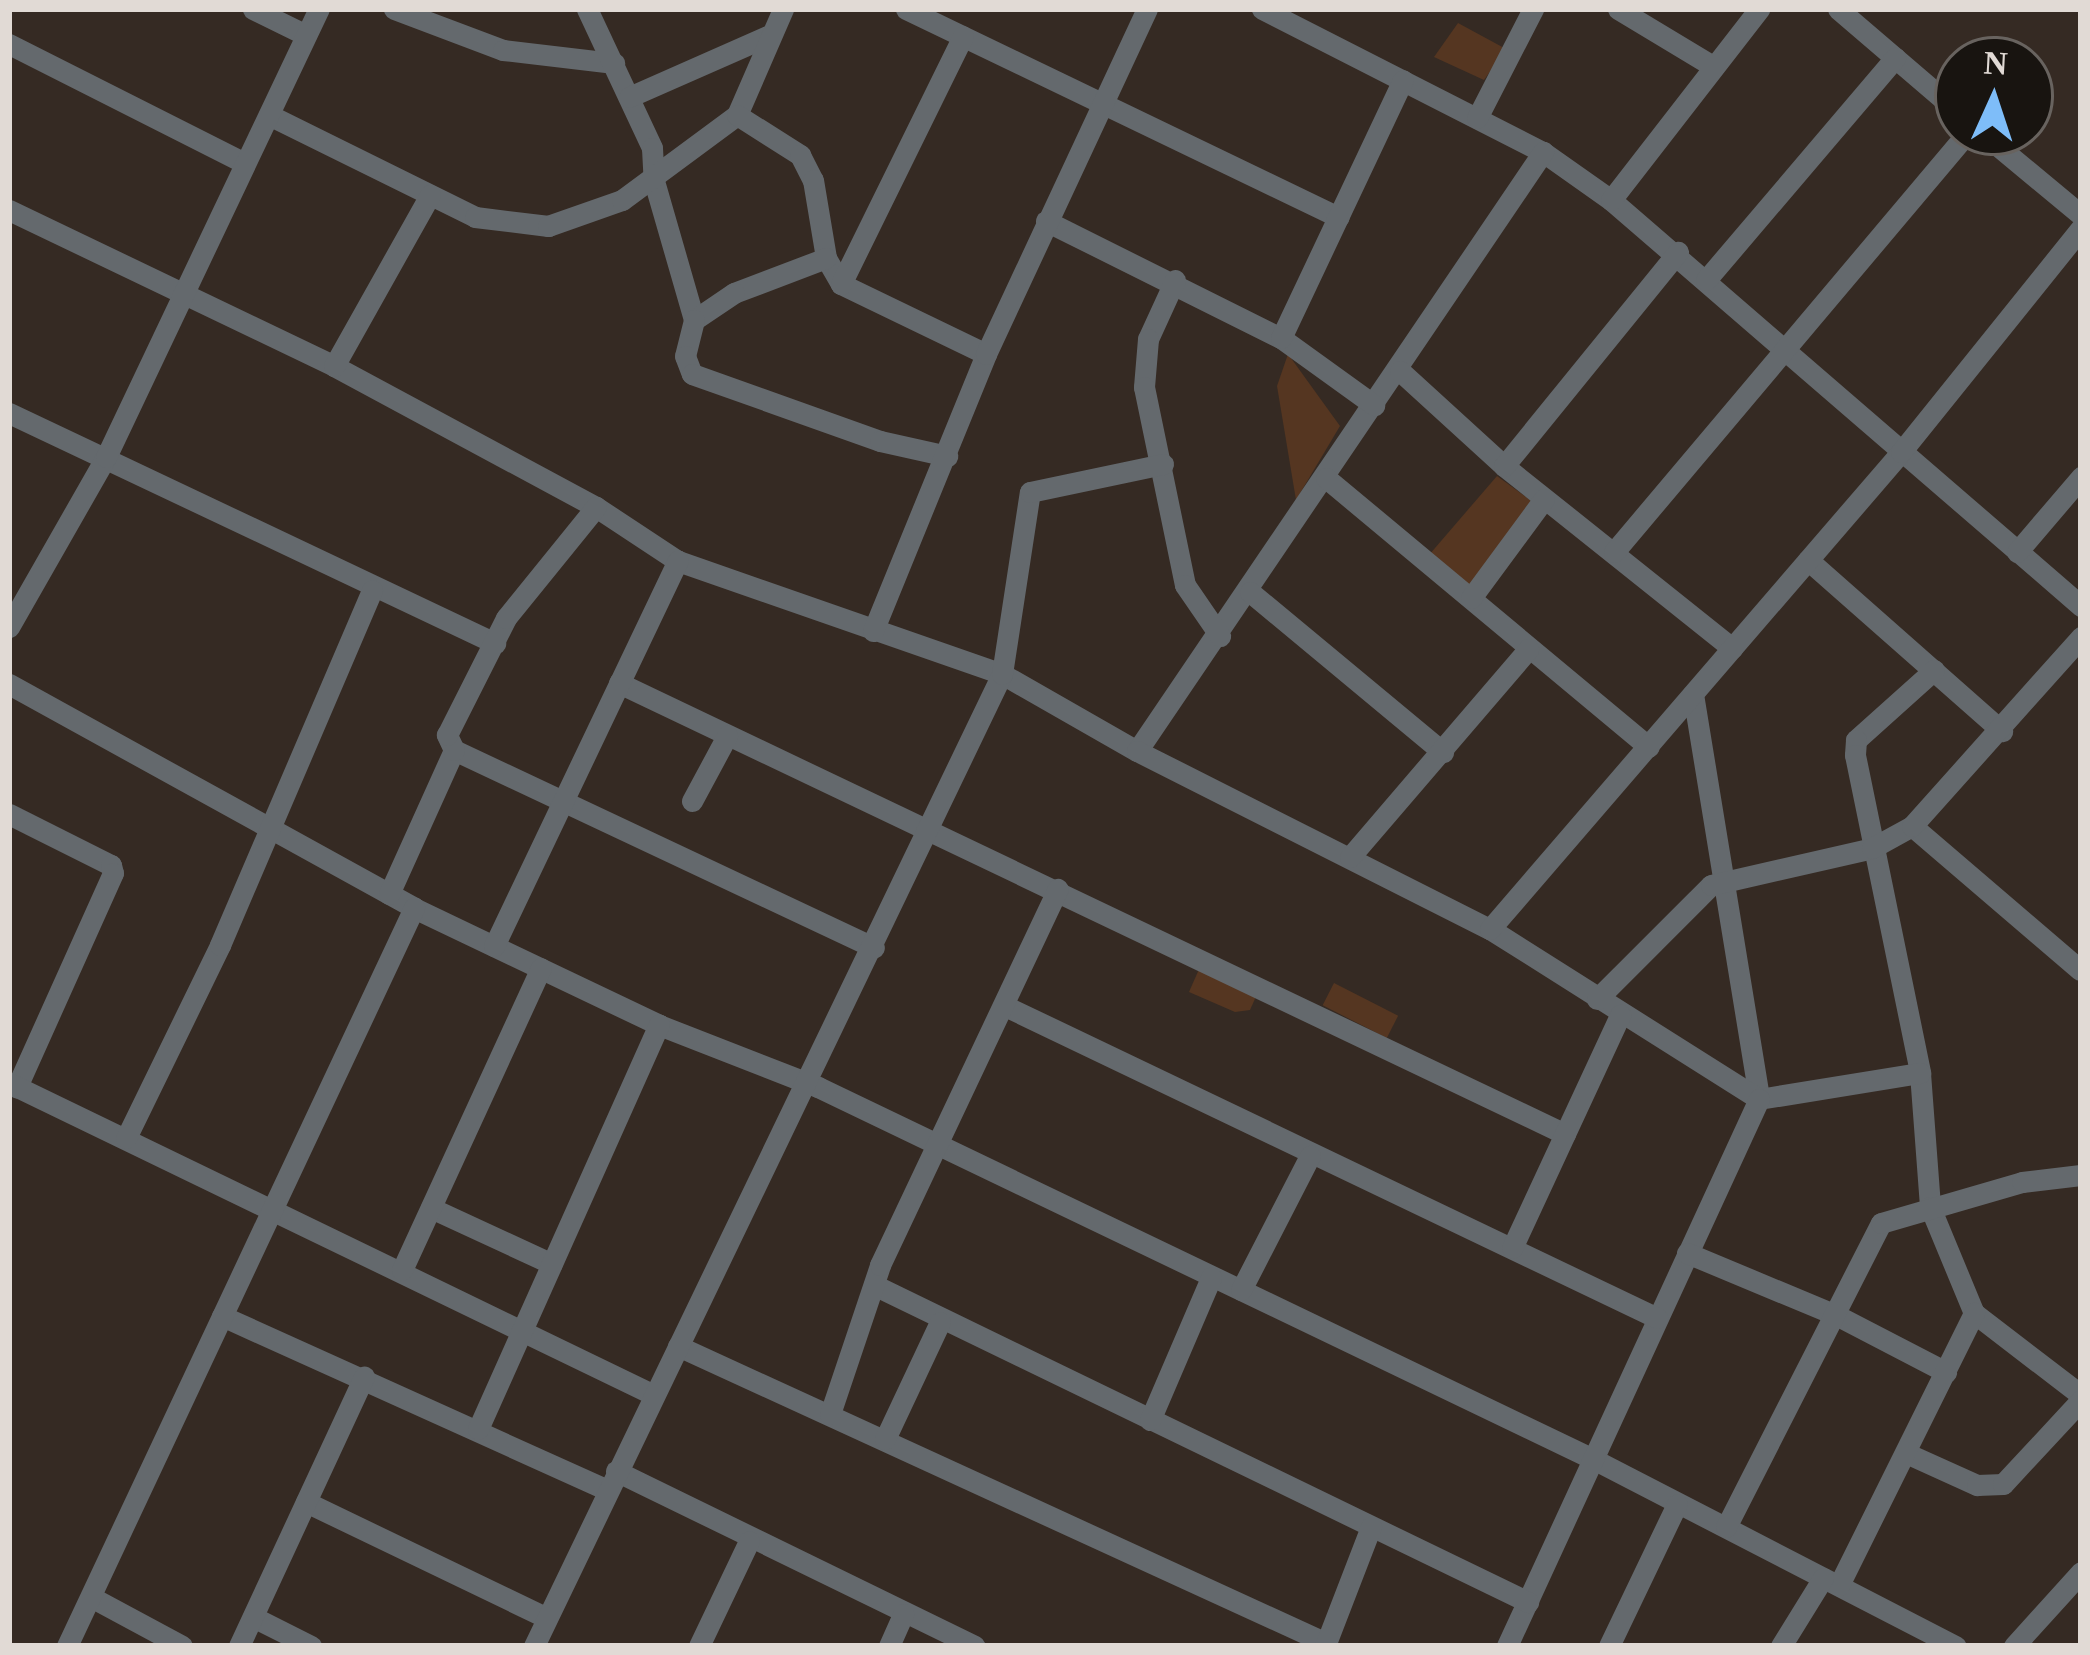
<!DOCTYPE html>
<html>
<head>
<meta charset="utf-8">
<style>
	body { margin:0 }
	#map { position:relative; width:2090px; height:1655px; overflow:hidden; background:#352a23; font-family:"Times New Roman",serif }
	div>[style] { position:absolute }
	.green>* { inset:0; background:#553621; transform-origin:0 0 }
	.street>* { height:21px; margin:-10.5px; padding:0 10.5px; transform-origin:10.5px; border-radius:10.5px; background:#64696d }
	span { translate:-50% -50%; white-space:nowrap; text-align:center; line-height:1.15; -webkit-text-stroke:9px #181410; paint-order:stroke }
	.frame { position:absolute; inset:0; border:12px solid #e1dad5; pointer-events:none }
	.north { position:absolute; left:1934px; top:36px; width:120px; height:120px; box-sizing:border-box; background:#181410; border:3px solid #68635f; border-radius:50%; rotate:3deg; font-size:33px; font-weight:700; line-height:48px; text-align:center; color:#e1dad5 }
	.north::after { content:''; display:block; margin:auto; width:42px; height:54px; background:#7ebdf9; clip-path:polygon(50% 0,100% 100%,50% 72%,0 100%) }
</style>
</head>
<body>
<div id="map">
	<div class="green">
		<i style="clip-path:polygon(1458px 23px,1506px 49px,1484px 80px,1434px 57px)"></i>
		<i style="clip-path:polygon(1288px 354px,1340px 426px,1296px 500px,1277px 386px)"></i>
		<i style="clip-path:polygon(1497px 476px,1533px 502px,1472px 588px,1429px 555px)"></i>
		<i style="clip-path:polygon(1200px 967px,1258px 992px,1250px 1010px,1235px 1012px,1189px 992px)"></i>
		<i style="left:1334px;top:983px;width:72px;height:25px;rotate:27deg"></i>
	</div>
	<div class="street">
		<i style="left:253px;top:9px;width:59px;rotate:26.1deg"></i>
		<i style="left:394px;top:9px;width:116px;rotate:20.6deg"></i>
		<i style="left:503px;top:50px;width:112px;rotate:6.7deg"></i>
		<i style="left:587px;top:9px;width:153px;rotate:64.9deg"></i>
		<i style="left:652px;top:148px;width:33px;rotate:87deg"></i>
		<i style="left:654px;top:181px;width:145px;rotate:73.9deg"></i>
		<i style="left:906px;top:9px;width:480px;rotate:25.7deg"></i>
		<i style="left:1262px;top:9px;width:315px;rotate:27deg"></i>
		<i style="left:1543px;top:152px;width:83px;rotate:35.2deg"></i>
		<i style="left:1611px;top:200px;width:621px;rotate:40.82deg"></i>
		<i style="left:1618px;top:9px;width:112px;rotate:31.1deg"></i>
		<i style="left:1838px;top:9px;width:158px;rotate:40.6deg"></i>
		<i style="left:9px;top:44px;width:262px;rotate:26.8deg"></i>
		<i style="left:629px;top:97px;width:151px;rotate:-23.8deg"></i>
		<i style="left:269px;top:115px;width:230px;rotate:26.3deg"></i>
		<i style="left:475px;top:217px;width:74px;rotate:7deg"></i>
		<i style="left:548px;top:226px;width:78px;rotate:-19.4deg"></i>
		<i style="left:622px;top:200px;width:143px;rotate:-36.5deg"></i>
		<i style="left:737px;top:115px;width:116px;rotate:-66.5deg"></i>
		<i style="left:737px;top:115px;width:75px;rotate:32.4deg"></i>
		<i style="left:800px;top:155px;width:28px;rotate:63deg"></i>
		<i style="left:813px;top:180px;width:79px;rotate:80.5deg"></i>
		<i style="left:826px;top:258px;width:30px;rotate:60deg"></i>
		<i style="left:841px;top:284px;width:161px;rotate:25.8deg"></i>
		<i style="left:1477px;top:118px;width:123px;rotate:-62.8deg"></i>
		<i style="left:1981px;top:132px;width:130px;rotate:39.7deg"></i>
		<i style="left:1611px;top:200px;width:242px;rotate:-52.2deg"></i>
		<i style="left:9px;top:210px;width:361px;rotate:25.6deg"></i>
		<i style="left:334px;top:366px;width:298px;rotate:28.3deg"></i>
		<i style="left:596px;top:507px;width:98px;rotate:33.4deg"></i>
		<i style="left:678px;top:561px;width:343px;rotate:19.2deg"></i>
		<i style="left:1002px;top:674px;width:155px;rotate:29.7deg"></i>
		<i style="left:1137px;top:751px;width:724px;rotate:-55.87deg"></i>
		<i style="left:1046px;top:221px;width:263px;rotate:26.5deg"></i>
		<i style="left:1281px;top:338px;width:115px;rotate:35.8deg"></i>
		<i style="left:826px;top:258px;width:98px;rotate:159.2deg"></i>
		<i style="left:734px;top:293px;width:48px;rotate:146deg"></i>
		<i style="left:694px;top:320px;width:37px;rotate:104deg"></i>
		<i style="left:685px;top:356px;width:19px;rotate:69deg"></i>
		<i style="left:692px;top:374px;width:200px;rotate:19.6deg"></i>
		<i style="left:880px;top:441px;width:69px;rotate:12.6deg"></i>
		<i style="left:1175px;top:280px;width:65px;rotate:114.6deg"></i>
		<i style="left:1148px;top:339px;width:48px;rotate:94.8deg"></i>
		<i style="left:1144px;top:387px;width:202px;rotate:78.3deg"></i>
		<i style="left:1185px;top:585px;width:62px;rotate:55.5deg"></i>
		<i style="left:1706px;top:280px;width:292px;rotate:-49.6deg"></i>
		<i style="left:841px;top:284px;width:276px;rotate:-63.8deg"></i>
		<i style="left:1281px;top:338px;width:285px;rotate:-64.7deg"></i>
		<i style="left:334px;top:366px;width:196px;rotate:-60.7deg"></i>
		<i style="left:1400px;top:371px;width:141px;rotate:42.4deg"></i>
		<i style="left:1504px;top:466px;width:292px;rotate:38.6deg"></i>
		<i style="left:9px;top:413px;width:538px;rotate:25.33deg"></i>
		<i style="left:1504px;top:466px;width:276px;rotate:-50.9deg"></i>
		<i style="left:1326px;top:478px;width:420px;rotate:39.8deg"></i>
		<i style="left:1614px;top:552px;width:549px;rotate:-49.87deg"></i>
		<i style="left:2017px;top:552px;width:99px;rotate:-49.5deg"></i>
		<i style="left:1808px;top:560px;width:259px;rotate:41.4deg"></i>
		<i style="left:1250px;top:592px;width:251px;rotate:39.7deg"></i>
		<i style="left:1471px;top:598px;width:123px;rotate:-53.6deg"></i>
		<i style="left:9px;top:627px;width:196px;rotate:-60.3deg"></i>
		<i style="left:106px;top:457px;width:496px;rotate:-64.6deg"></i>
		<i style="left:873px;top:631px;width:299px;rotate:-67.8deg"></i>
		<i style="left:986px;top:354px;width:381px;rotate:-65deg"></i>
		<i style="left:1934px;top:670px;width:105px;rotate:138.1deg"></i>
		<i style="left:1856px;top:740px;width:15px;rotate:94deg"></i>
		<i style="left:1855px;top:755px;width:325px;rotate:78.4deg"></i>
		<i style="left:1920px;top:1073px;width:134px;rotate:85.7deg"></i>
		<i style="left:1930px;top:1207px;width:115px;rotate:67.5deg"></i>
		<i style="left:1974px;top:1313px;width:135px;rotate:37.5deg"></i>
		<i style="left:619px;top:683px;width:1048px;rotate:25.49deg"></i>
		<i style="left:9px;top:684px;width:463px;rotate:28.9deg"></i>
		<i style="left:414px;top:908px;width:272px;rotate:25.5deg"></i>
		<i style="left:659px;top:1025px;width:171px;rotate:21.3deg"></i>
		<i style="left:818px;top:1087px;width:862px;rotate:25.64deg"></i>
		<i style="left:1595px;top:1460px;width:406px;rotate:27.3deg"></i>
		<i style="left:1693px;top:694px;width:410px;rotate:80.7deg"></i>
		<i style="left:1759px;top:1099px;width:163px;rotate:-9.2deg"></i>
		<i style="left:454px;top:750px;width:464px;rotate:25.2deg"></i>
		<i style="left:1137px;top:751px;width:395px;rotate:26.8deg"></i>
		<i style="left:1490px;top:929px;width:318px;rotate:32.3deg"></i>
		<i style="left:1759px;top:1099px;width:602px;rotate:114.74deg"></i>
		<i style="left:692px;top:801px;width:74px;rotate:-61.7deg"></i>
		<i style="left:9px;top:814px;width:114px;rotate:26.6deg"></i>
		<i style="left:111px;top:865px;width:8px;rotate:76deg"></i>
		<i style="left:113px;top:873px;width:235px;rotate:114.2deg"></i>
		<i style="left:1912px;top:826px;width:221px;rotate:40.6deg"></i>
		<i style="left:1350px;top:857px;width:274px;rotate:-49.4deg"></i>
		<i style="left:389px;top:894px;width:158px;rotate:-65.7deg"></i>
		<i style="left:454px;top:750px;width:17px;rotate:-115deg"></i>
		<i style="left:447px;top:735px;width:131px;rotate:-63.2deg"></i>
		<i style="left:506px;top:618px;width:143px;rotate:-51deg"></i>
		<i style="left:1490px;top:929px;width:630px;rotate:-49.25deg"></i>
		<i style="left:1901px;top:452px;width:287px;rotate:-51.2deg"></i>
		<i style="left:494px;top:946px;width:427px;rotate:-64.5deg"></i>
		<i style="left:1597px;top:999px;width:161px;rotate:-45deg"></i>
		<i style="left:1711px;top:885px;width:165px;rotate:-12.9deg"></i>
		<i style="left:1872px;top:848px;width:46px;rotate:-28.8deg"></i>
		<i style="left:1912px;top:826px;width:254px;rotate:-48.2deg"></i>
		<i style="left:1005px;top:1006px;width:723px;rotate:25.57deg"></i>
		<i style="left:9px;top:1083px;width:714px;rotate:25.81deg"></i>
		<i style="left:126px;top:1138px;width:215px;rotate:-64deg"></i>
		<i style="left:220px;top:945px;width:386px;rotate:-66.8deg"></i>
		<i style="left:431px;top:1208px;width:133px;rotate:24.8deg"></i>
		<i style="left:1512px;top:1248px;width:257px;rotate:-65.1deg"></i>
		<i style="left:1687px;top:1253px;width:161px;rotate:22.6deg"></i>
		<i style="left:1836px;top:1315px;width:124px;rotate:27.4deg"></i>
		<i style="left:402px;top:1270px;width:332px;rotate:-65.3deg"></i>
		<i style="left:874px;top:1285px;width:727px;rotate:25.86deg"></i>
		<i style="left:1241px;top:1290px;width:151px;rotate:-62.8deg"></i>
		<i style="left:222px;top:1316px;width:422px;rotate:24.3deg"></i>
		<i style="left:678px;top:1346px;width:713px;rotate:24.62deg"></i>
		<i style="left:830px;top:1414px;width:157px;rotate:-71.4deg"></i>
		<i style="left:880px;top:1265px;width:416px;rotate:-64.7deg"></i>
		<i style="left:1150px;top:1420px;width:155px;rotate:-66.8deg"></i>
		<i style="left:478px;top:1429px;width:443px;rotate:-65.9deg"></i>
		<i style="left:885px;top:1439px;width:129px;rotate:-64.8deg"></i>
		<i style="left:1906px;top:1453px;width:78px;rotate:24.3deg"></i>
		<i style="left:1977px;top:1485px;width:26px;rotate:-2deg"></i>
		<i style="left:2003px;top:1484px;width:115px;rotate:-47.1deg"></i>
		<i style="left:616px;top:1471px;width:399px;rotate:26deg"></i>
		<i style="left:306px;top:1502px;width:267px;rotate:25.7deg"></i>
		<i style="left:1726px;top:1527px;width:341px;rotate:-63deg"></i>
		<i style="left:1881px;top:1223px;width:147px;rotate:-16.2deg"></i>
		<i style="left:2022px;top:1182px;width:59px;rotate:-6.8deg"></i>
		<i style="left:1839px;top:1585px;width:304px;rotate:-63.6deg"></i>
		<i style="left:91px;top:1597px;width:103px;rotate:28.3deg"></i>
		<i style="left:253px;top:1617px;width:65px;rotate:26.6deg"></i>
		<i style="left:67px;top:1646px;width:816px;rotate:-64.82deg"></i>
		<i style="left:239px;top:1646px;width:297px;rotate:-65.1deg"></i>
		<i style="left:534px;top:1646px;width:1079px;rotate:-64.29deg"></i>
		<i style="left:1002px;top:674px;width:184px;rotate:-81.3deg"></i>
		<i style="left:1030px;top:492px;width:136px;rotate:-11.9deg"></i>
		<i style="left:699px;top:1646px;width:116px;rotate:-64.5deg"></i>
		<i style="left:889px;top:1646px;width:35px;rotate:-66deg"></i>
		<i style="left:1325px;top:1646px;width:128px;rotate:-68.9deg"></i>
		<i style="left:1609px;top:1646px;width:157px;rotate:-64.4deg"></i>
		<i style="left:1781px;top:1646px;width:80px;rotate:-58.3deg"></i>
		<i style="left:2014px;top:1646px;width:100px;rotate:-47.8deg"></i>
	</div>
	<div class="frame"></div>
	<div class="north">N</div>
</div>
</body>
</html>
